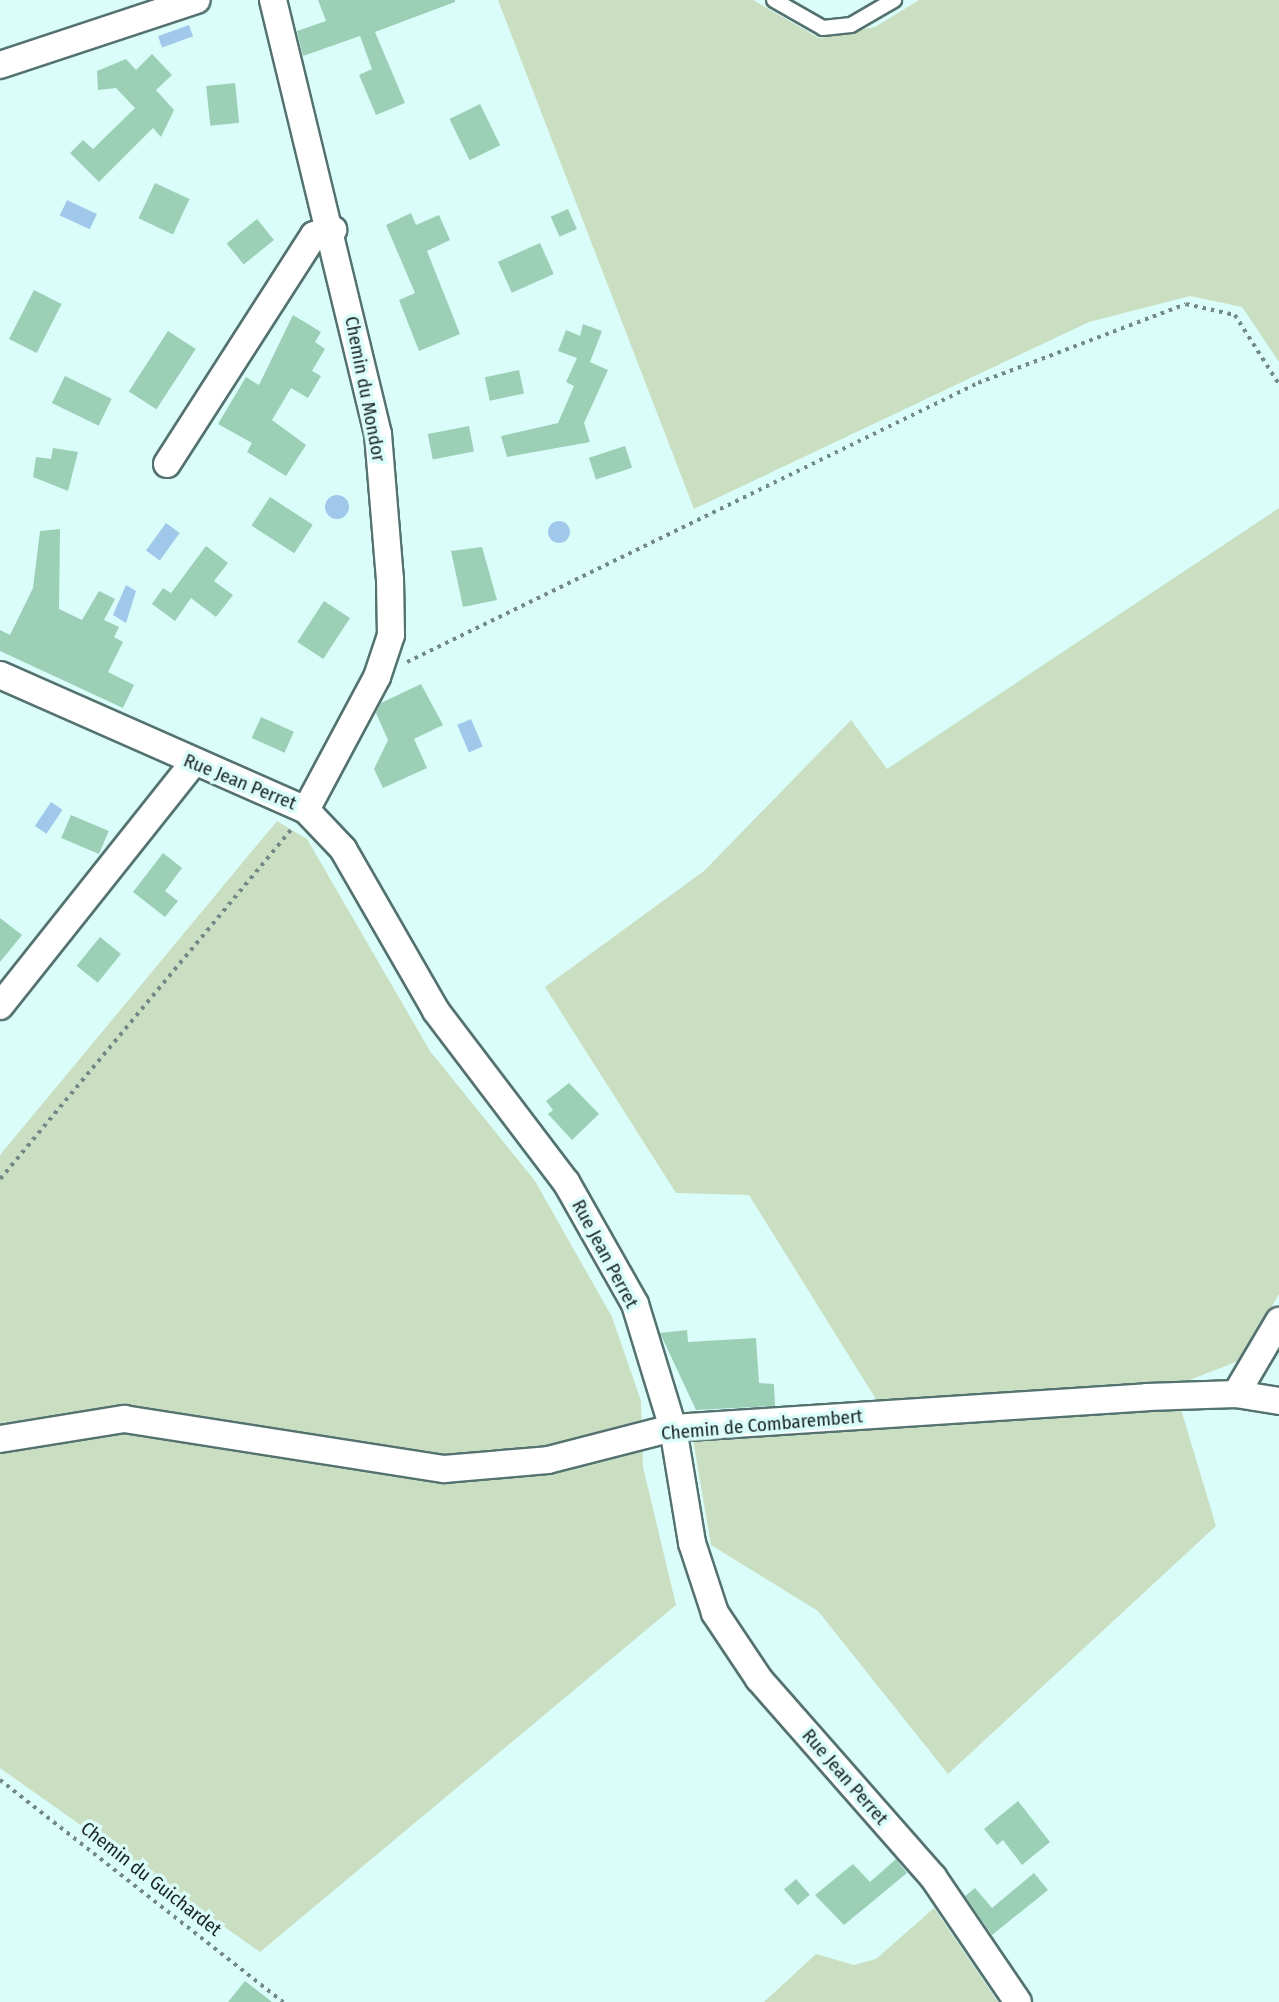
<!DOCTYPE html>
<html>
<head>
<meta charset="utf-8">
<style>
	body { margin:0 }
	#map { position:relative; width:1279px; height:2002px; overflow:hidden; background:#dbfdfa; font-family:"Fira Sans Condensed",sans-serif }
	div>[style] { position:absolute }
	.green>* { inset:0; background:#cadec2 }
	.water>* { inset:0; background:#a0c8eb; transform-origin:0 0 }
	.round { border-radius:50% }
	.building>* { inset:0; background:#9bcfb6; transform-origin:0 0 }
	.path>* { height:3.5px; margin-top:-1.75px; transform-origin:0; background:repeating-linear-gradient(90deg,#738987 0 3.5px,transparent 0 8.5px) }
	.roads { filter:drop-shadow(2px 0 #547270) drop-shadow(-2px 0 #547270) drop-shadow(0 2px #547270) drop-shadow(0 -2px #547270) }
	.service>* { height:14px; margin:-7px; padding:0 7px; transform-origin:7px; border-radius:7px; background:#fff }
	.minor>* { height:26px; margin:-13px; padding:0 13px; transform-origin:13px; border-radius:13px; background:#fff }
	span { translate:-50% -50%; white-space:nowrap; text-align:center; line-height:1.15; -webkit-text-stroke:7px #dbfdfa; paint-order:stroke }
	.street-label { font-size:19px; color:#192524 }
</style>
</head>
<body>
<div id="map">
	<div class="green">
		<i style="clip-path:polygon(498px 0,753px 0,819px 38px,875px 27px,919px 0,1279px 0,1279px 362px,1242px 307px,1190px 296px,1089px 322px,694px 509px)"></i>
		<i style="clip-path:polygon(1279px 508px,1279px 1294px,1241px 1360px,1174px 1386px,1216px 1526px,948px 1774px,818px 1611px,711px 1545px,693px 1440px,892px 1425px,749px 1195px,676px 1193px,545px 987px,704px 871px,851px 720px,887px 769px)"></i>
		<i style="clip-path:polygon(277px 821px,307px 839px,430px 1051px,535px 1181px,612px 1317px,641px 1401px,643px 1467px,676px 1605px,260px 1952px,0 1768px,0 1155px)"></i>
		<i style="clip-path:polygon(934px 1908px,998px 2002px,764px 2002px,816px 1954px,854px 1965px,876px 1959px)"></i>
	</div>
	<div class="water">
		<i style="left:189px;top:25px;width:12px;height:33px;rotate:70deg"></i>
		<i style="left:67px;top:200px;width:33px;height:17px;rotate:25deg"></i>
		<i class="round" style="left:325px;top:495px;width:24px;height:24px"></i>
		<i class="round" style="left:548px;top:521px;width:22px;height:22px"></i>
		<i style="left:166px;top:523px;width:17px;height:34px;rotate:36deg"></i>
		<i style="clip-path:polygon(126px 585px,136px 591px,126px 623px,113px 615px)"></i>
		<i style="left:471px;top:719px;width:30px;height:15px;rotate:67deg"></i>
		<i style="left:51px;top:802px;width:14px;height:29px;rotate:34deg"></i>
	</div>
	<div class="building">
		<i style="clip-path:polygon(318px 0,455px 0,455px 2px,375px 32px,405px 103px,376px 115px,359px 75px,372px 69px,360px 36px,303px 56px,297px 31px,326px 21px)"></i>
		<i style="clip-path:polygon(152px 54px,172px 75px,156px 90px,174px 110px,161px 137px,153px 128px,99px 182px,70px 153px,83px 140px,93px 149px,135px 108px,116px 88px,98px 90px,97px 71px,126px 59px,136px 70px)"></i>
		<i style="left:235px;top:83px;width:40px;height:29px;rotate:84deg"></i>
		<i style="left:480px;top:104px;width:46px;height:34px;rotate:64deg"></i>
		<i style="left:155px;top:183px;width:38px;height:39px;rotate:25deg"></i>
		<i style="left:568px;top:209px;width:22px;height:19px;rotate:66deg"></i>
		<i style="clip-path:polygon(411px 213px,416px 225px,439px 215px,450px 240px,427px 251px,460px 334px,419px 351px,399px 300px,415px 293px,386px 225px)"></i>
		<i style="left:257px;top:219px;width:27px;height:39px;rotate:51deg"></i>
		<i style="left:540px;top:243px;width:34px;height:46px;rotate:66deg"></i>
		<i style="left:34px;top:290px;width:31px;height:55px;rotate:27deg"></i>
		<i style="clip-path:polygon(293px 315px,321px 332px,315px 342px,325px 349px,312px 371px,321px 376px,308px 398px,291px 388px,272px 420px,306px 445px,286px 476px,247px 452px,252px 443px,218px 424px,246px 377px,259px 385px)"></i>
		<i style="clip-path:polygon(583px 324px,602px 331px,590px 362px,608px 370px,584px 423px,590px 442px,507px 457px,501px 436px,558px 423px,574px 386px,566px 382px,577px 358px,558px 351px,566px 330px,580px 336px)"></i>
		<i style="left:168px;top:331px;width:33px;height:72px;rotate:33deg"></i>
		<i style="left:519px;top:370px;width:24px;height:35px;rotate:78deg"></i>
		<i style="left:65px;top:376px;width:52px;height:30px;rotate:26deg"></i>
		<i style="left:469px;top:426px;width:26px;height:42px;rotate:79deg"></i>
		<i style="left:625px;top:446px;width:23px;height:38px;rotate:72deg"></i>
		<i style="clip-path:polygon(53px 448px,78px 452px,68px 491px,33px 477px,36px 457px,51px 459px)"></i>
		<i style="left:270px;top:497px;width:51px;height:34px;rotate:33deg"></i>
		<i style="clip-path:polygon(60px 529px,59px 609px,82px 620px,99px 591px,115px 599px,104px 620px,119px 627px,114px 637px,123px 642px,108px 672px,134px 685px,123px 708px,0 651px,0 630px,10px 635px,33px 588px,40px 531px)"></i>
		<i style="clip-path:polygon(206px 546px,228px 563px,214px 581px,233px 595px,216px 617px,191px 598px,175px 621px,152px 604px,163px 588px,171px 593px)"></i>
		<i style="clip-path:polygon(482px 547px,497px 600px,463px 607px,451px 551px)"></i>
		<i style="left:324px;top:601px;width:31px;height:49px;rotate:33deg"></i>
		<i style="clip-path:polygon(421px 684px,443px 725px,414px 739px,427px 768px,383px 788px,374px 769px,388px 740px,376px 713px,381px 703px)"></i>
		<i style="left:261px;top:717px;width:36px;height:23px;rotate:24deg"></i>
		<i style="left:71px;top:815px;width:41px;height:25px;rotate:23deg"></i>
		<i style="clip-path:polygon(163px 853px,182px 868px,165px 891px,178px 901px,165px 917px,133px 892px)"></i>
		<i style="clip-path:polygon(0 918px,22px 935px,0 962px)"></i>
		<i style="left:100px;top:937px;width:27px;height:37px;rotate:39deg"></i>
		<i style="clip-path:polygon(569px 1083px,599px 1114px,572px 1140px,548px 1114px,553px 1110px,546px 1101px)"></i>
		<i style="clip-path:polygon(687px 1330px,688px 1342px,756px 1338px,759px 1383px,774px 1384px,775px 1406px,696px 1410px,660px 1333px)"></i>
		<i style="clip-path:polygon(1018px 1801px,1050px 1842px,1022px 1865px,1003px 1840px,997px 1845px,984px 1829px)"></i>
		<i style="clip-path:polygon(896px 1859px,907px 1873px,844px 1925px,815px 1895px,853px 1864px,870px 1882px)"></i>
		<i style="clip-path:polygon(1034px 1873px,1048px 1890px,992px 1935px,965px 1896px,975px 1888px,992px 1908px)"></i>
		<i style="left:796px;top:1879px;width:21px;height:16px;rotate:49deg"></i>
		<i style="clip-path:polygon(245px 1981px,272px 2002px,228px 2002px)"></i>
	</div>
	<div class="path">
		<i style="left:407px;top:662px;width:636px;rotate:-26.04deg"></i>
		<i style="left:978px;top:383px;width:222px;rotate:-20.8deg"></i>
		<i style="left:1186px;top:304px;width:50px;rotate:12.7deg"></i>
		<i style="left:1235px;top:315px;width:82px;rotate:57.5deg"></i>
		<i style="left:0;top:1179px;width:457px;rotate:-50.2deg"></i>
		<i style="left:0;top:1780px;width:360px;rotate:38.1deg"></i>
	</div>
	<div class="roads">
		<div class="service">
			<i style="left:774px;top:0;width:56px;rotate:29.7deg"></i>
			<i style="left:823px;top:28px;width:28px;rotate:-6deg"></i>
			<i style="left:851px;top:25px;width:50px;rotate:-30.2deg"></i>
		</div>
		<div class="minor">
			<i style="left:273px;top:0;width:447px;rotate:76.4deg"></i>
			<i style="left:378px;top:434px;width:145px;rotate:85.3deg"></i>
			<i style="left:390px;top:579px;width:56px;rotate:89deg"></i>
			<i style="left:391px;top:635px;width:44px;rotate:108.4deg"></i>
			<i style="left:377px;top:677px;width:151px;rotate:118.1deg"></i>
			<i style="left:0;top:65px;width:207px;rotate:-18.3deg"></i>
			<i style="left:167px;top:464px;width:272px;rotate:-57.3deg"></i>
			<i style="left:314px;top:235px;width:20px;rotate:-15deg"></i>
			<i style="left:0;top:675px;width:334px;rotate:23.8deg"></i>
			<i style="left:306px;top:810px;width:54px;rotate:46.5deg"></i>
			<i style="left:343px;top:849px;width:187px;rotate:60.1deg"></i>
			<i style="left:436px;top:1011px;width:215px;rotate:52.8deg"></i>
			<i style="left:566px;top:1182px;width:140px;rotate:60.5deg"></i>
			<i style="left:635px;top:1304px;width:130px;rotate:73deg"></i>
			<i style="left:673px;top:1428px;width:117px;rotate:80.6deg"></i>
			<i style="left:692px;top:1543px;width:74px;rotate:71.8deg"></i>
			<i style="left:715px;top:1613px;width:79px;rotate:56.3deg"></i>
			<i style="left:759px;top:1679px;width:264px;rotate:48.7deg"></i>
			<i style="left:933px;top:1877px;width:151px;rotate:55.8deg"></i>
			<i style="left:0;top:1006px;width:310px;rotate:-51.5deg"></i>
			<i style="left:1236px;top:1394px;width:85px;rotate:-59.5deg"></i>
			<i style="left:0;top:1439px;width:126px;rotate:-9.2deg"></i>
			<i style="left:124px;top:1419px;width:324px;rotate:8.9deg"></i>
			<i style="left:444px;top:1469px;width:104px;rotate:-4.9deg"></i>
			<i style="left:548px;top:1460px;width:129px;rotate:-14.4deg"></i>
			<i style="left:673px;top:1428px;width:475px;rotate:-3.7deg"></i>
			<i style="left:1147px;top:1397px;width:89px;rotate:-1.9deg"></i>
			<i style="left:1236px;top:1394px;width:44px;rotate:9.2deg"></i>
		</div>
	</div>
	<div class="street-label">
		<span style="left:365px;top:389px;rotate:79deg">Chemin du Mondor</span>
		<span style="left:240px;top:782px;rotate:22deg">Rue Jean Perret</span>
		<span style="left:605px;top:1254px;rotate:62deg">Rue Jean Perret</span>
		<span style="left:762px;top:1425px;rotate:-5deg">Chemin de Combarembert</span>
		<span style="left:845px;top:1777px;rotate:49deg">Rue Jean Perret</span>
		<span style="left:151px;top:1879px;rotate:38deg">Chemin du Guichardet</span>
	</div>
</div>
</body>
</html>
